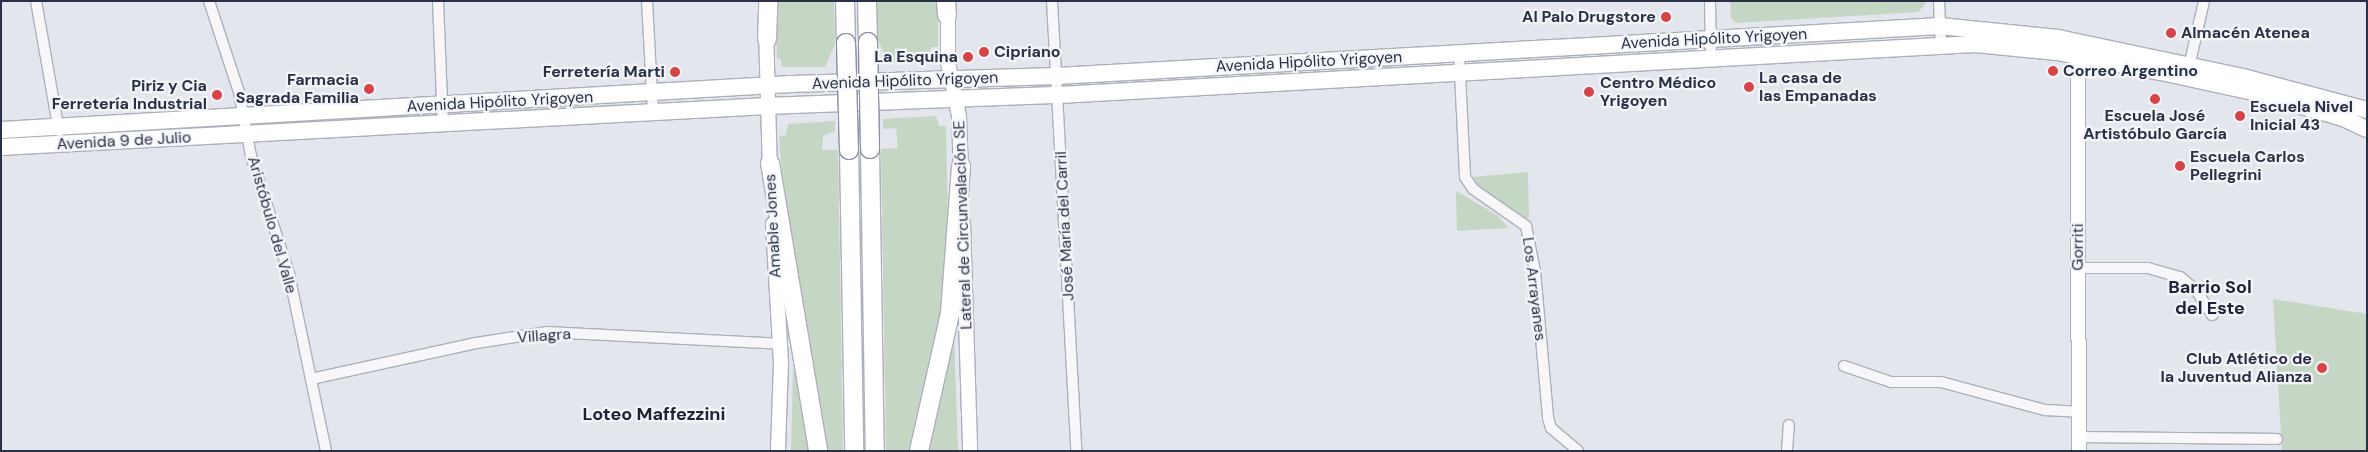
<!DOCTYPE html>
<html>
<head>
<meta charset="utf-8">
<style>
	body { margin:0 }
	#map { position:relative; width:2368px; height:452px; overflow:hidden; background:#e3e6ec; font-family:"DM Sans",sans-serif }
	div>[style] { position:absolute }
	.green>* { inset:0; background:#c6d6c4; transform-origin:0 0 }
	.roads { filter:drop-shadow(1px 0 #acb0ba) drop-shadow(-1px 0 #acb0ba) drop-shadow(0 1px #acb0ba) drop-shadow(0 -1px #acb0ba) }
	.street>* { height:10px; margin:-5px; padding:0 5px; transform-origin:5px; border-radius:5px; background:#f7f7fa }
	.secondary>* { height:14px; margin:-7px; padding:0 7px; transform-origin:7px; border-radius:7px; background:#fff }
	.primary>* { height:16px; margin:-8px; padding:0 8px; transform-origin:8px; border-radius:8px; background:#fff }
	.highway>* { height:18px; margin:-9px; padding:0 9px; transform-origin:9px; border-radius:9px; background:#fff }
	.bridges { filter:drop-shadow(1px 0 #8a91a4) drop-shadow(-1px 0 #8a91a4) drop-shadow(0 1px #8a91a4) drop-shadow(0 -1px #8a91a4) }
	.highway-bridge>* { height:18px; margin:-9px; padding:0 9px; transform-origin:9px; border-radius:9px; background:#fff }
	.dots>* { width:14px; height:14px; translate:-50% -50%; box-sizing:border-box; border:2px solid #f3f5f9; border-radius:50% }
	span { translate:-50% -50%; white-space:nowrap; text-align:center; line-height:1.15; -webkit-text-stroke:4.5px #f3f5f9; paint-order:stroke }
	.poi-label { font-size:16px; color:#2a3146; font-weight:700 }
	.right { translate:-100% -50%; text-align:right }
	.left { translate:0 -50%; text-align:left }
	.street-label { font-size:16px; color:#2a3146 }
	.neighbourhood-label { font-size:18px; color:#1c2237; font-weight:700 }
	.frame { position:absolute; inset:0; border:2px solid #2a3146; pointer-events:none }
</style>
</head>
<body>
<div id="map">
	<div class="green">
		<i style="clip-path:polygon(775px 1px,834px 1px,835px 44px,825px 67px,782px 67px,781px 59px,777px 59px)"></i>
		<i style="clip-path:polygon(877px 1px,938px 1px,938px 47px,931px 47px,930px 61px,889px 63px,878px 41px)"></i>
		<i style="clip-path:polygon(1730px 1px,1925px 1px,1925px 5px,1918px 12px,1736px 23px,1731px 18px)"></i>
		<i style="clip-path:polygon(622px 104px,622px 106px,476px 112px)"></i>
		<i style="left:412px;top:116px;width:1px;height:145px;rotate:90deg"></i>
		<i style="clip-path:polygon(936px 116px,939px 126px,946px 126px,949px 279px,914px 451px,886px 451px,881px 149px,898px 148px,896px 128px,883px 129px,883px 119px)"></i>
		<i style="clip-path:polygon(835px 121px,835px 131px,823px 136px,822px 150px,838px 150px,843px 451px,822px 451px,785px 213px,779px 136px,786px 135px,788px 124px)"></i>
		<i style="clip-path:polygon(1528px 172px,1529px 218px,1522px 220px,1479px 187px,1473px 177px)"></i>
		<i style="clip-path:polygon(1456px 191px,1497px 215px,1509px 228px,1457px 231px)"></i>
		<i style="clip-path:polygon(2273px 299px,2367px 314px,2367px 451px,2282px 451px)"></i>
		<i style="clip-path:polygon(954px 335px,958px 451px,928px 451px,949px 363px)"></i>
		<i style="clip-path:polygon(793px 369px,797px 369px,810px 451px,791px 451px)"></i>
	</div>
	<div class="roads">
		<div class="street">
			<i style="left:36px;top:1px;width:132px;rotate:80deg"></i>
			<i style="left:209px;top:1px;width:96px;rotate:71.8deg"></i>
			<i style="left:239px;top:92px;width:65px;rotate:79.4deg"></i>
			<i style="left:251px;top:156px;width:124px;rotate:72.1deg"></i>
			<i style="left:289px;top:274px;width:181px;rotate:78.2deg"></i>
			<i style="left:438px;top:1px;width:122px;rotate:87.7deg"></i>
			<i style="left:647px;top:1px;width:111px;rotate:86.9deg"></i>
			<i style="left:1052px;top:1px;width:451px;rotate:86.9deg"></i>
			<i style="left:1710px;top:1px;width:57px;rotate:89deg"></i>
			<i style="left:1939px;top:1px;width:45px;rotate:87.5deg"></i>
			<i style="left:1459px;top:53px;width:124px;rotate:87.2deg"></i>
			<i style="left:1465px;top:177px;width:14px;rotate:56deg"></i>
			<i style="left:1473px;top:189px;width:65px;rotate:34.9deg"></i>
			<i style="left:1526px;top:226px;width:46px;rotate:78.7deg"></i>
			<i style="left:1535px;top:271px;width:148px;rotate:84.9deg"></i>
			<i style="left:1548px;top:418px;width:10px;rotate:73deg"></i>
			<i style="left:1551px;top:428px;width:35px;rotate:40deg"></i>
			<i style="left:2188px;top:71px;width:72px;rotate:-77.1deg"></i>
			<i style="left:2078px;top:268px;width:70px"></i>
			<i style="left:2148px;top:268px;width:33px;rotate:16deg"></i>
			<i style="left:2180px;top:277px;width:21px;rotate:39deg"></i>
			<i style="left:2196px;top:290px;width:30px;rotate:57deg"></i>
			<i style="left:1844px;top:366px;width:50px;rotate:18.8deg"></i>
			<i style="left:1891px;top:382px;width:50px"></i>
			<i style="left:1941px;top:382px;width:108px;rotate:15.1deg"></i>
			<i style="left:2045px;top:410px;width:34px;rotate:3deg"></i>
			<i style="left:311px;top:379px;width:169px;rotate:-12.3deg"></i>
			<i style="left:476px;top:343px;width:72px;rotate:-8.8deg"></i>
			<i style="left:547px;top:332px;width:233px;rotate:2.9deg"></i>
			<i style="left:2080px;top:437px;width:197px;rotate:0.6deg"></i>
			<i style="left:1787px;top:451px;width:26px;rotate:-86deg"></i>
		</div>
		<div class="secondary">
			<i style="left:948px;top:4px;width:58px;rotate:90deg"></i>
			<i style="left:948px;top:62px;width:55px;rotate:78.5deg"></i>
			<i style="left:959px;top:116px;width:58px;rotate:88deg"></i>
			<i style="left:766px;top:29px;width:144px;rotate:88.4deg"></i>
			<i style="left:2078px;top:47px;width:404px;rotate:89.9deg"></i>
			<i style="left:963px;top:223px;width:228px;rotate:88.2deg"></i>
			<i style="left:773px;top:224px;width:139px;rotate:86.7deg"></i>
			<i style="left:781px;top:363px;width:88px;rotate:92deg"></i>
		</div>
		<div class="primary">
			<i style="left:1px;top:130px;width:791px;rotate:-3.33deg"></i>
			<i style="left:791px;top:84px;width:266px;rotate:-1.7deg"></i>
			<i style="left:1057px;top:76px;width:884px;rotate:-3.24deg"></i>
			<i style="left:1940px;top:26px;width:119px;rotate:5.8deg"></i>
			<i style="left:2058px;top:38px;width:193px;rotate:11.9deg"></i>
			<i style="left:2247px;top:78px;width:124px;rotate:14.9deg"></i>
			<i style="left:1px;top:147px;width:768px;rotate:-3.06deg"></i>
			<i style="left:768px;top:106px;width:291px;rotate:-2.2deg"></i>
			<i style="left:1059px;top:95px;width:917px;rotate:-3.19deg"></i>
			<i style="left:1975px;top:44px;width:82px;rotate:5.6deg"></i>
			<i style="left:2057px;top:52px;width:106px;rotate:10.9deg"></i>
			<i style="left:2161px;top:72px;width:94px;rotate:12.3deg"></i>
			<i style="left:2253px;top:92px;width:94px;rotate:16.1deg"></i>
			<i style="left:2343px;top:118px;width:26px;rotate:25deg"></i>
		</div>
		<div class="highway">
			<i style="left:845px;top:1px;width:42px;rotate:88.6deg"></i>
			<i style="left:867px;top:1px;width:41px;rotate:88.6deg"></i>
			<i style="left:946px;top:1px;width:14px;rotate:86deg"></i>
			<i style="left:767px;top:39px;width:38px;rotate:-88deg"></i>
			<i style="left:870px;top:149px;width:302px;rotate:89.1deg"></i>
			<i style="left:849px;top:150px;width:301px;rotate:89deg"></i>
			<i style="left:770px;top:163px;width:292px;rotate:80.5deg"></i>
			<i style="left:919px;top:451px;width:141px;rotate:-77.3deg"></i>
			<i style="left:950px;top:313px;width:147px;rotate:-85.7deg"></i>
		</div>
	</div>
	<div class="bridges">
		<div class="highway-bridge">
			<i style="left:868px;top:42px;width:107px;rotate:88.9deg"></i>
			<i style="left:846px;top:43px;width:107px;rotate:88.4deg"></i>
		</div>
	</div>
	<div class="dots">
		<i style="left:1666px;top:17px;background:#d64448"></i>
		<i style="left:2171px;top:33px;background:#d64448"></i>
		<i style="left:984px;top:52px;background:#d64448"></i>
		<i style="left:968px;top:57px;background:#d64448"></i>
		<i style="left:2053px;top:71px;background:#d64448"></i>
		<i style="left:675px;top:72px;background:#d64448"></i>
		<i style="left:1749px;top:87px;background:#d64448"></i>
		<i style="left:369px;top:89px;background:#d64448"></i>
		<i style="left:1589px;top:92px;background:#d64448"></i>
		<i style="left:217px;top:95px;background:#d64448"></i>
		<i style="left:2155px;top:99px;background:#d64448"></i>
		<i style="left:2240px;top:116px;background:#d64448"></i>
		<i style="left:2180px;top:166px;background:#d64448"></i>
		<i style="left:2322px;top:368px;background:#d64448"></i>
	</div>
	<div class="poi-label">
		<span class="right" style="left:1656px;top:17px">Al Palo Drugstore</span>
		<span class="left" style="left:2181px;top:33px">Almacén Atenea</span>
		<span class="left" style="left:994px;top:52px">Cipriano</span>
		<span class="right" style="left:958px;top:57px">La Esquina</span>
		<span class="left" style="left:2063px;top:71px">Correo Argentino</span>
		<span class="right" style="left:665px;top:72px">Ferretería Marti</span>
		<span class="left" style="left:1759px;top:87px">La casa de<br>las Empanadas</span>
		<span class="right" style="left:359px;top:89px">Farmacia<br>Sagrada Familia</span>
		<span class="left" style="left:1600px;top:92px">Centro Médico<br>Yrigoyen</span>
		<span class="right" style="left:207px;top:95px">Piriz y Cia<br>Ferretería Industrial</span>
		<span class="left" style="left:2250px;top:116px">Escuela Nivel<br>Inicial 43</span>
		<span style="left:2155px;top:125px">Escuela José<br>Artistóbulo García</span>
		<span class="left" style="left:2190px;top:166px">Escuela Carlos<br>Pellegrini</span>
		<span class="right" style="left:2312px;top:368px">Club Atlético de<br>la Juventud Alianza</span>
	</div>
	<div class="street-label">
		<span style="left:1714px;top:39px;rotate:-3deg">Avenida Hipólito Yrigoyen</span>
		<span style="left:1309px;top:62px;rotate:-3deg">Avenida Hipólito Yrigoyen</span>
		<span style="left:905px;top:81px;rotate:-2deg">Avenida Hipólito Yrigoyen</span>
		<span style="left:500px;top:102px;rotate:-3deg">Avenida Hipólito Yrigoyen</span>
		<span style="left:124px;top:141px;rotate:-3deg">Avenida 9 de Julio</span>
		<span style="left:272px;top:225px;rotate:74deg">Aristóbulo del Valle</span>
		<span style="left:963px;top:225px;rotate:-92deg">Lateral de Circunvalación SE</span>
		<span style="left:773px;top:226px;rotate:-93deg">Amable Jones</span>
		<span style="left:1065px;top:226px;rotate:-93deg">José María del Carril</span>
		<span style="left:2078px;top:247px;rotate:-90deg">Gorriti</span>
		<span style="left:1534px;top:289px;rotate:83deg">Los Arrayanes</span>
		<span style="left:544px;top:336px;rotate:-4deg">Villagra</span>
	</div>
	<div class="neighbourhood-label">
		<span style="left:2210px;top:298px">Barrio Sol<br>del Este</span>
		<span style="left:654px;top:414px">Loteo Maffezzini</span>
	</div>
	<div class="frame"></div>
</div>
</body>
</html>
